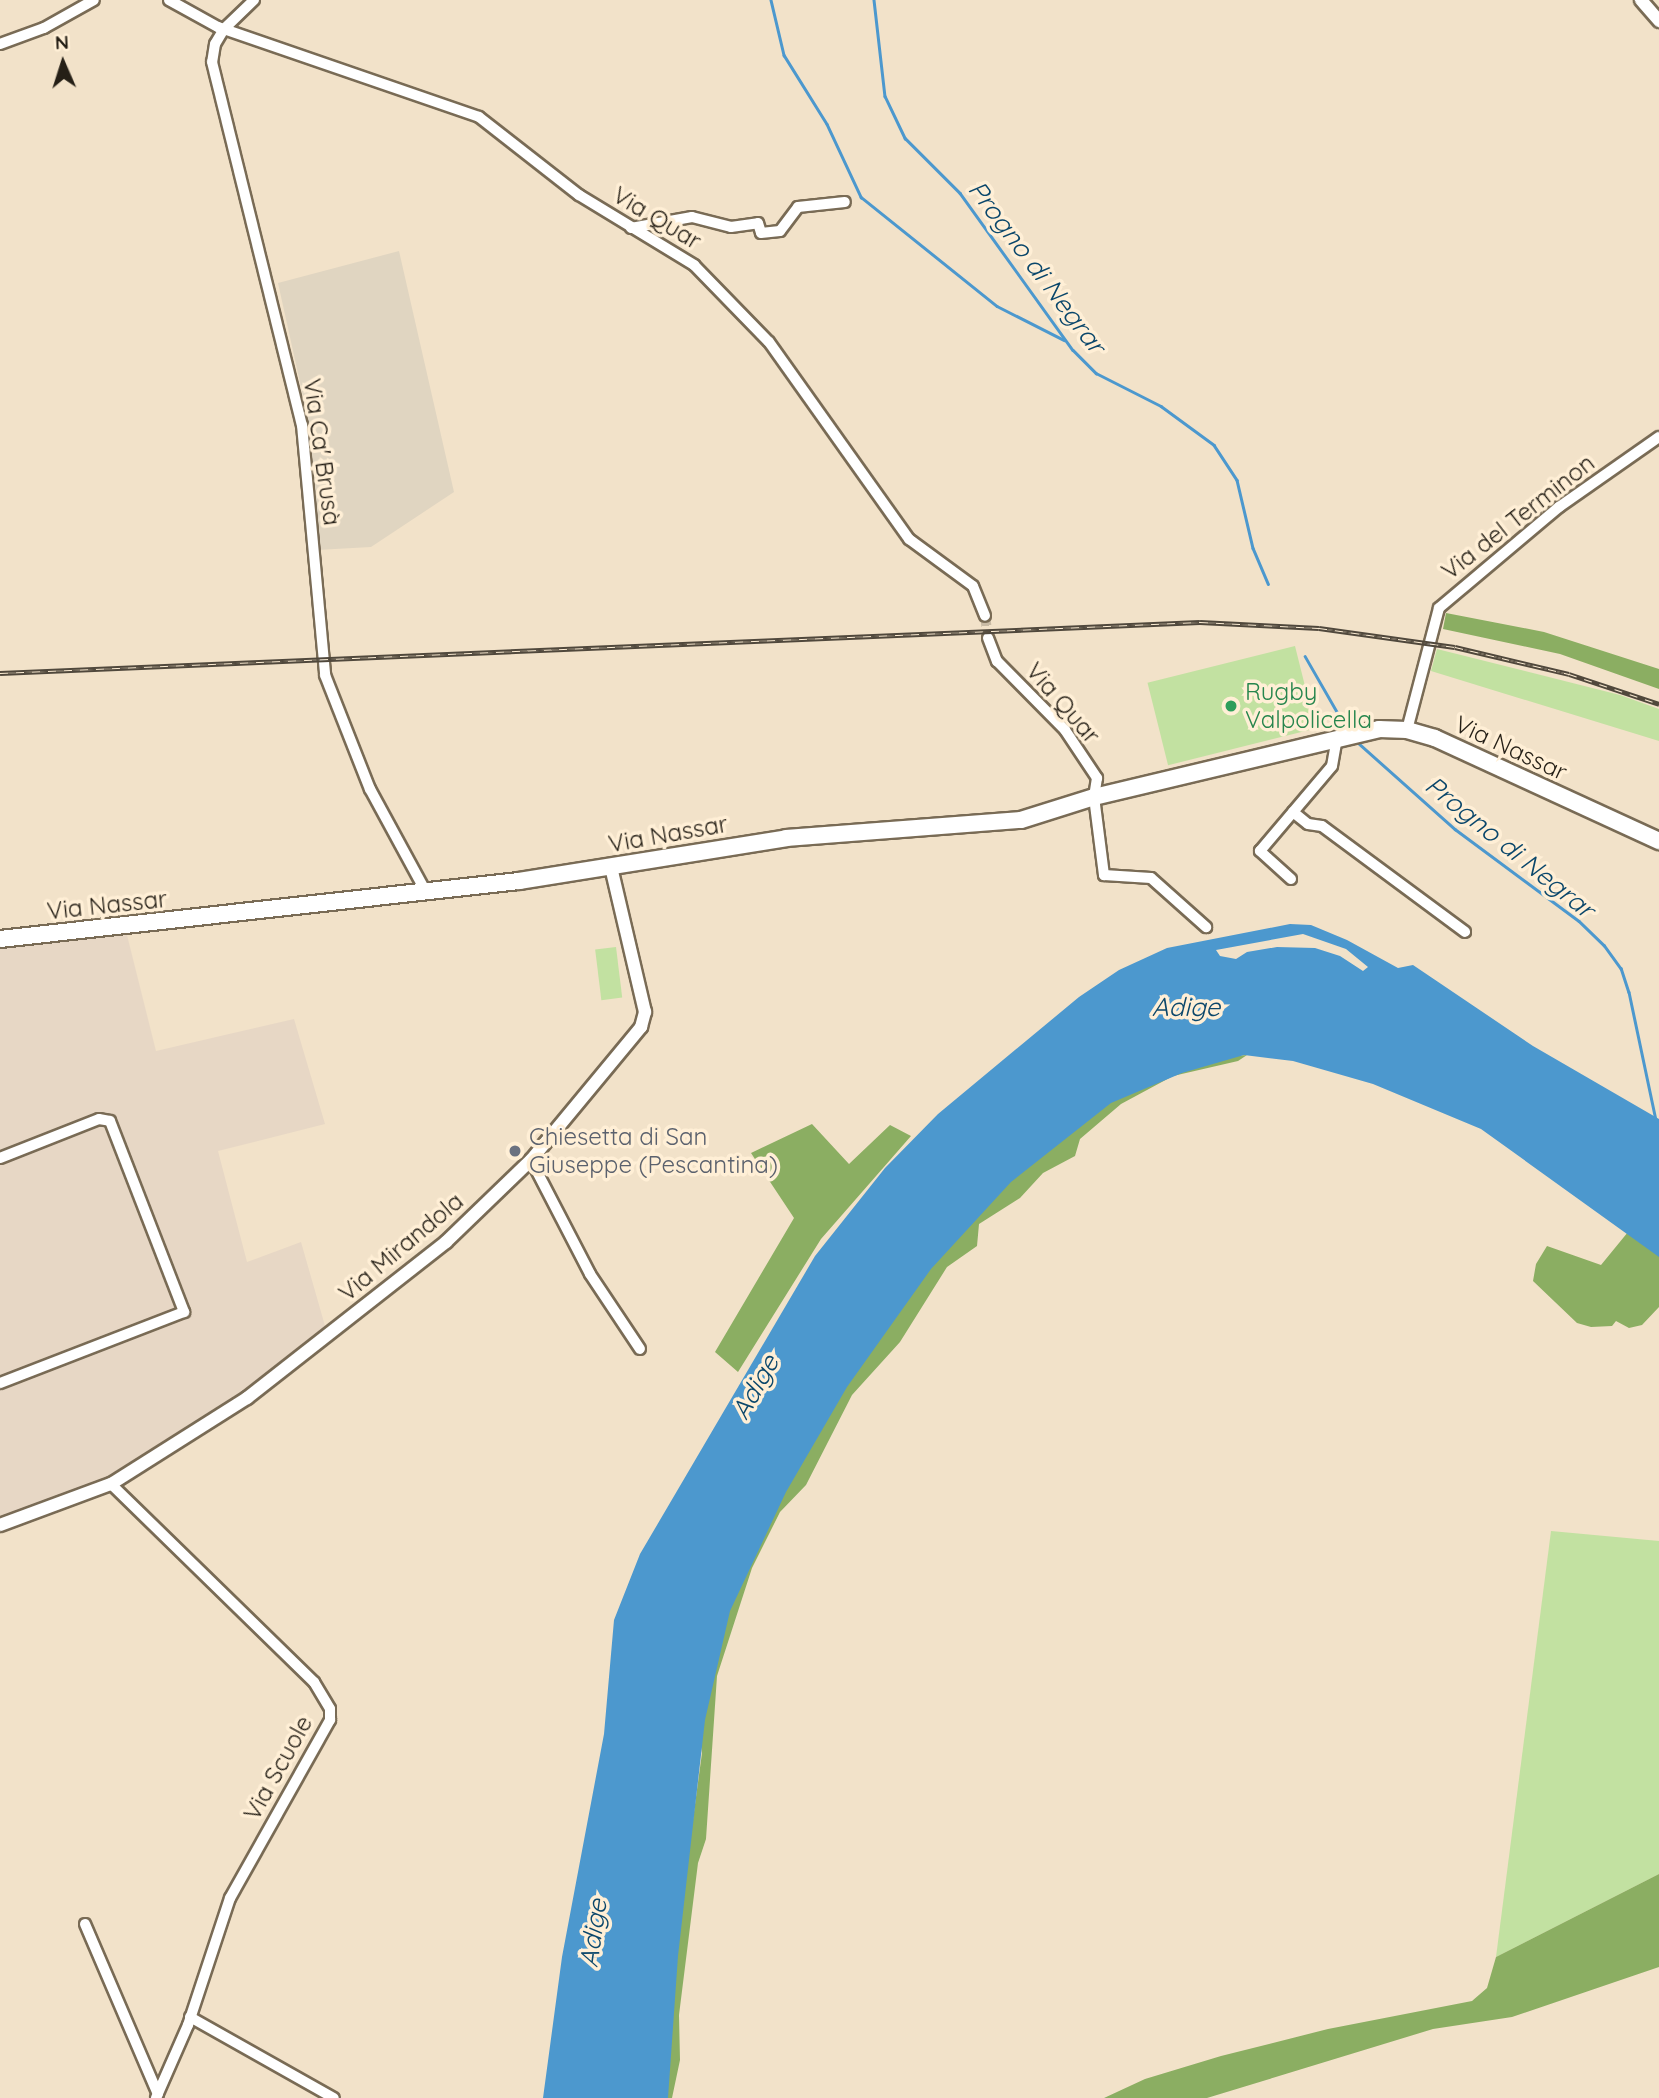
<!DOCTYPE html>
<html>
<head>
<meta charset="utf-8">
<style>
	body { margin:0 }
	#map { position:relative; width:1659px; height:2098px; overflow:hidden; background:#f2e2c9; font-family:Quicksand,sans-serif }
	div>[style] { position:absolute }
	.commercial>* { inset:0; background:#e0d5c1 }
	.industrial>* { inset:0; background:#e7d7c5 }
	.green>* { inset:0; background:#c2e1a1; transform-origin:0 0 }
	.forest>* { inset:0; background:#8bae62 }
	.water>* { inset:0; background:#4c98ce }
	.stream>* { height:2.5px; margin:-1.25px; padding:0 1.25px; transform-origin:1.25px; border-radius:1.25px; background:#4c98ce }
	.minor-tunnel>* { height:10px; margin-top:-5px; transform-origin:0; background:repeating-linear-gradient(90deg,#c9bba5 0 10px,transparent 0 15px) }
	.roads { filter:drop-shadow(2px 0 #796b55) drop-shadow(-2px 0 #796b55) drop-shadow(0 2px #796b55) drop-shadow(0 -2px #796b55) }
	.minor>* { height:10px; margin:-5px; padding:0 5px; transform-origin:5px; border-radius:5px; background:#fff }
	.tertiary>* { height:12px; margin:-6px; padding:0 6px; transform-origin:6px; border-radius:6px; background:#fff }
	.primary>* { height:16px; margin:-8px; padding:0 8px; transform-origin:8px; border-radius:8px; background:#fff }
	.rail>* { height:5px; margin-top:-2.5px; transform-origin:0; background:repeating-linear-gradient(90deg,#ffefd6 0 8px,#50483c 0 16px); box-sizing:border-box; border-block:2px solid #50483c }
	.dots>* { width:19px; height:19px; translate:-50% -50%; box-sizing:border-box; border:4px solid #ffefd6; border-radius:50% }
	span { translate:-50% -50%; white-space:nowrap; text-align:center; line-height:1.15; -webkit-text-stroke:7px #ffefd6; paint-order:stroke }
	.street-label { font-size:24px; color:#251f16 }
	.leisure-label { font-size:24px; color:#27864d }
	.left { translate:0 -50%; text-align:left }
	.worship-label { font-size:24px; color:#5b616d }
	.water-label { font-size:26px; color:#0b476b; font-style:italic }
	.north { position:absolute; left:28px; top:28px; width:70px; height:70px; -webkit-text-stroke:5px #ffefd6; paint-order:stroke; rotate:357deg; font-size:19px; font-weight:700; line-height:28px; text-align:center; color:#251f16 }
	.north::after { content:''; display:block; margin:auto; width:24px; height:32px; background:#251f16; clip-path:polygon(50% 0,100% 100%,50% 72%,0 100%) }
</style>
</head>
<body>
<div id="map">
	<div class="commercial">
		<i style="clip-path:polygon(399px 251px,454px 492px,371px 547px,317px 550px,305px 405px,278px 283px)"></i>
	</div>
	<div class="industrial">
		<i style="clip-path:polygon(127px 935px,156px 1051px,294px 1019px,325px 1124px,218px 1151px,247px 1262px,301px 1242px,325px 1326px,192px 1432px,86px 1493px,0 1524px,0 948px)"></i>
	</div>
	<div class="green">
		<i style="left:1295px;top:646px;width:85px;height:152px;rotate:76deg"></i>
		<i style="clip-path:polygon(1437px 649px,1620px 695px,1659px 709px,1659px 741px,1431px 671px)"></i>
		<i style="left:616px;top:947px;width:51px;height:21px;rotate:83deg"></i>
		<i style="clip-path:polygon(1551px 1531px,1659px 1541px,1659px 1874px,1496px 1957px)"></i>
	</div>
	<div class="forest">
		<i style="clip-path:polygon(1446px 613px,1544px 632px,1659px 669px,1659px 689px,1560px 654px,1443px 629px)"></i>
		<i style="clip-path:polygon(1247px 1055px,1238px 1061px,1173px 1076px,1121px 1104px,1080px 1139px,1075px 1156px,1043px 1173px,1020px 1198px,979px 1224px,977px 1246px,947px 1267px,900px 1342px,852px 1395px,806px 1485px,780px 1512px,752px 1568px,717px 1676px,706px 1839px,698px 1863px,679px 2015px,680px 2060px,672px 2098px,655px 2098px,702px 1753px,696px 1711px,763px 1505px,980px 1193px,1168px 1061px)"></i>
		<i style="clip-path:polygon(812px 1124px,849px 1164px,890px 1125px,911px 1136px,821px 1239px,738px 1372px,715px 1352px,794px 1218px,751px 1153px)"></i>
		<i style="clip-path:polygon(1628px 1232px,1659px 1248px,1659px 1307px,1642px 1325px,1629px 1328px,1616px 1321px,1612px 1326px,1591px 1327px,1577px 1323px,1533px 1281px,1536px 1264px,1547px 1246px,1601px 1265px)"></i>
		<i style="clip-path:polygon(1659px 1874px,1659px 1967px,1512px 2017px,1433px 2029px,1207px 2098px,1104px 2098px,1145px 2079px,1221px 2056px,1328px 2029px,1472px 2001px,1487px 1988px,1496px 1957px)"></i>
	</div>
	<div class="water">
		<i style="clip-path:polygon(evenodd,1290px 924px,1311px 925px,1347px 940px,1398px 968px,1413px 965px,1533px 1046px,1659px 1119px,1659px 1257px,1481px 1129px,1373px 1084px,1293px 1061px,1244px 1055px,1182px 1073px,1111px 1103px,1011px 1182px,931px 1269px,847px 1387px,786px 1492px,730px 1611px,705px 1720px,678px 1956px,668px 2098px,543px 2098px,562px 1957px,604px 1734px,614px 1620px,640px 1554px,815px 1256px,885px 1168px,938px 1114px,1079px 997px,1119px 970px,1167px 948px,1290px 924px,1303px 934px,1346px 949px,1368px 967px,1363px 971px,1340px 956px,1315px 948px,1277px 947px,1247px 952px,1236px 959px,1220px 956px,1216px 950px,1303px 934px)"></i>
	</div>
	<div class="stream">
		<i style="left:771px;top:0;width:57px;rotate:76.7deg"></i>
		<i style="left:784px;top:55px;width:81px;rotate:58.1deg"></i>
		<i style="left:827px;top:124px;width:81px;rotate:65deg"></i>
		<i style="left:861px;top:197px;width:174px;rotate:38.7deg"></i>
		<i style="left:997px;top:306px;width:75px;rotate:26.9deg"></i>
		<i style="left:874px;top:0;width:97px;rotate:83.5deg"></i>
		<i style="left:885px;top:96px;width:47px;rotate:64.5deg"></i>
		<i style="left:905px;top:138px;width:78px;rotate:45deg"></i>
		<i style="left:960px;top:193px;width:193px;rotate:54.3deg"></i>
		<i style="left:1073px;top:350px;width:33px;rotate:45deg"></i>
		<i style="left:1096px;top:373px;width:73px;rotate:26.9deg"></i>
		<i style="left:1161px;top:406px;width:66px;rotate:36.3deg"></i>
		<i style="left:1214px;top:445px;width:42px;rotate:56.7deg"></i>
		<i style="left:1237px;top:480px;width:70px;rotate:76.8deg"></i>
		<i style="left:1253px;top:548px;width:39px;rotate:67deg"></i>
		<i style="left:1305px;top:656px;width:84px;rotate:60.1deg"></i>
		<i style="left:1355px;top:740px;width:134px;rotate:41.7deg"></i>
		<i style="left:1455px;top:829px;width:154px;rotate:36.6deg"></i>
		<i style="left:1579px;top:921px;width:35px;rotate:44deg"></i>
		<i style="left:1604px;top:945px;width:29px;rotate:54deg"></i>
		<i style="left:1621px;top:968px;width:25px;rotate:72deg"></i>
		<i style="left:1629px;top:992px;width:131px;rotate:78.1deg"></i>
	</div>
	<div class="minor-tunnel">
		<i style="left:985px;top:616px;width:22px;rotate:82deg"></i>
	</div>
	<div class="roads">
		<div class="minor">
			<i style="left:169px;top:0;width:56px;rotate:28.9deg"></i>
			<i style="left:218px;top:27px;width:276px;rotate:19deg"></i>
			<i style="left:479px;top:117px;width:127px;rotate:38deg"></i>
			<i style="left:579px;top:195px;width:135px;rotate:31.3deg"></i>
			<i style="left:694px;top:265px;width:107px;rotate:45.8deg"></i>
			<i style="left:769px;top:342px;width:242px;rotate:54.6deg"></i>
			<i style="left:909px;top:539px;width:79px;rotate:36.3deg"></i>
			<i style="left:973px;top:586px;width:32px;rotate:68deg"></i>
			<i style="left:254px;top:0;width:42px;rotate:136deg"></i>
			<i style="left:224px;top:29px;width:17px;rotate:121deg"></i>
			<i style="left:215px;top:44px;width:18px;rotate:99deg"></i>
			<i style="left:212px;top:62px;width:374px;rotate:76.1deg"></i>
			<i style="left:302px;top:425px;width:251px;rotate:84.7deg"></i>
			<i style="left:325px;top:675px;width:123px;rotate:68.5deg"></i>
			<i style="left:370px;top:789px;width:117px;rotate:61.5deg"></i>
			<i style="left:0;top:44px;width:47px;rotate:-20deg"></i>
			<i style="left:44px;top:28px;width:57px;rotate:-29.2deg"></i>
			<i style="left:631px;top:228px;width:62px;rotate:-10.2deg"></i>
			<i style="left:692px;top:217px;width:40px;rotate:14.4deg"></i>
			<i style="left:731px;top:227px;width:27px;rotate:-8deg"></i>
			<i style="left:758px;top:223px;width:10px;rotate:73deg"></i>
			<i style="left:761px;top:233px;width:19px;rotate:-6deg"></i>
			<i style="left:780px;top:231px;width:30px;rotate:-53deg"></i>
			<i style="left:798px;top:207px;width:47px;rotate:-6.1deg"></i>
			<i style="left:988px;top:638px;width:25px;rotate:69deg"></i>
			<i style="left:997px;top:661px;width:97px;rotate:45.4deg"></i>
			<i style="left:1065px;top:730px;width:58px;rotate:56.3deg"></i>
			<i style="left:1097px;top:778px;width:19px;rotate:99deg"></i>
			<i style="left:1094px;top:797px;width:79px;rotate:82.7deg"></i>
			<i style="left:1104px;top:875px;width:47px;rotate:3.7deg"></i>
			<i style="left:1151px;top:878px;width:74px;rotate:41.7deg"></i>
			<i style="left:1407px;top:730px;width:126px;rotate:-75.3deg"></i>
			<i style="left:1439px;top:608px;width:157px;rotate:-40.1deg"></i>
			<i style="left:1559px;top:507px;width:122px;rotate:-35deg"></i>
			<i style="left:1293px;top:812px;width:19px;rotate:39deg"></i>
			<i style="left:1308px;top:824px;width:14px;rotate:8deg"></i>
			<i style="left:1322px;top:826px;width:178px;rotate:36.5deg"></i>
			<i style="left:1291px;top:879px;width:42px;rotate:-137.9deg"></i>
			<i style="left:1260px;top:851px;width:111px;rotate:-49.7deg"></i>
			<i style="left:1332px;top:766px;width:29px;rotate:-80deg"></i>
			<i style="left:0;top:1158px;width:106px;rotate:-21.5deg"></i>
			<i style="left:99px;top:1119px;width:11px;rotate:10deg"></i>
			<i style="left:110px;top:1121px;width:205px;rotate:68.8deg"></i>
			<i style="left:184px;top:1312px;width:197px;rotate:158.9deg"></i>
			<i style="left:531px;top:1160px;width:128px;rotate:62.6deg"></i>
			<i style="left:590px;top:1274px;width:90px;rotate:56.3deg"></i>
			<i style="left:111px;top:1484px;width:284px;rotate:44.3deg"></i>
			<i style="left:314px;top:1682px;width:31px;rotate:59deg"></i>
			<i style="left:330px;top:1709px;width:11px;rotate:90deg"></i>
			<i style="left:330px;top:1720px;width:204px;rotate:119.3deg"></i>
			<i style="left:230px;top:1898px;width:134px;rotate:108.3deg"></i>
			<i style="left:188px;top:2025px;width:80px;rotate:113.7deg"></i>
			<i style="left:85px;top:1924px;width:185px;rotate:66.8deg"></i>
			<i style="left:190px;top:2017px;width:165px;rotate:29.4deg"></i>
		</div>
		<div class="tertiary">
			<i style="left:1641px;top:0;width:28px;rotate:49deg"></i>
			<i style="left:0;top:1525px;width:118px;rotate:-20.3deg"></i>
			<i style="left:111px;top:1484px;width:161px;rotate:-32.3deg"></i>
			<i style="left:247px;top:1398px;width:253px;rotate:-38.1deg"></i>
			<i style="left:446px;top:1242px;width:118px;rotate:-44deg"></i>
			<i style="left:531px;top:1160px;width:173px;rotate:-50.4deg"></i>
			<i style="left:641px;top:1027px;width:16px;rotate:-75deg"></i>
			<i style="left:645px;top:1012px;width:149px;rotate:-103.2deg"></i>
		</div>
		<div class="primary">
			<i style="left:0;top:939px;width:522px;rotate:-6.38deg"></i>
			<i style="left:519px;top:881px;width:270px;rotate:-9.1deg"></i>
			<i style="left:786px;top:838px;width:236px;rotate:-4.4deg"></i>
			<i style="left:1021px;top:820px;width:77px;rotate:-17.5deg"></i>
			<i style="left:1094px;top:797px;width:293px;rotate:-13.4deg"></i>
			<i style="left:1379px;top:729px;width:28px;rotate:2deg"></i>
			<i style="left:1407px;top:730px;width:29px;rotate:16deg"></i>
			<i style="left:1435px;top:738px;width:247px;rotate:24.7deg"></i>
		</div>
	</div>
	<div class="rail">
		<i style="left:0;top:673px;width:1201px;rotate:-2.43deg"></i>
		<i style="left:1200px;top:622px;width:119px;rotate:2.9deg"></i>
		<i style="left:1319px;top:628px;width:137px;rotate:8deg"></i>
		<i style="left:1455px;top:647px;width:117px;rotate:13.3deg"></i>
		<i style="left:1569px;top:674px;width:95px;rotate:18.4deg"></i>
	</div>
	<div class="dots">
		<i style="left:1231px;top:706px;background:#2e9e5b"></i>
		<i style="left:515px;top:1151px;background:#6b7280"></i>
	</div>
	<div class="street-label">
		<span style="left:657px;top:218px;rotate:31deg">Via Quar</span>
		<span style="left:322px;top:452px;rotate:82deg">Via Ca' Brusà</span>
		<span style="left:1518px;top:517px;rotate:-38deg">Via del Terminon</span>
		<span style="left:1063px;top:703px;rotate:49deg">Via Quar</span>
		<span style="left:1511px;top:748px;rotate:25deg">Via Nassar</span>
		<span style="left:668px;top:834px;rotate:-10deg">Via Nassar</span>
		<span style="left:107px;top:905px;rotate:-6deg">Via Nassar</span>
		<span style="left:401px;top:1247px;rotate:-40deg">Via Mirandola</span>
		<span style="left:278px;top:1768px;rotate:-61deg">Via Scuole</span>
	</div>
	<div class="leisure-label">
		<span class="left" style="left:1245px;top:706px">Rugby<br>Valpolicella</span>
	</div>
	<div class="worship-label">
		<span class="left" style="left:529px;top:1151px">Chiesetta di San<br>Giuseppe (Pescantina)</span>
	</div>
	<div class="water-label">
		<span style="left:1037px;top:267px;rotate:53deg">Progno di Negrar</span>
		<span style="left:1510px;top:847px;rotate:39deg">Progno di Negrar</span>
		<span style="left:1186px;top:1007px">Adige</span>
		<span style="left:755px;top:1387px;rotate:-61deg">Adige</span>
		<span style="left:593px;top:1933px;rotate:-82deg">Adige</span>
	</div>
	<div class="north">N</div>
</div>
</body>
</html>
